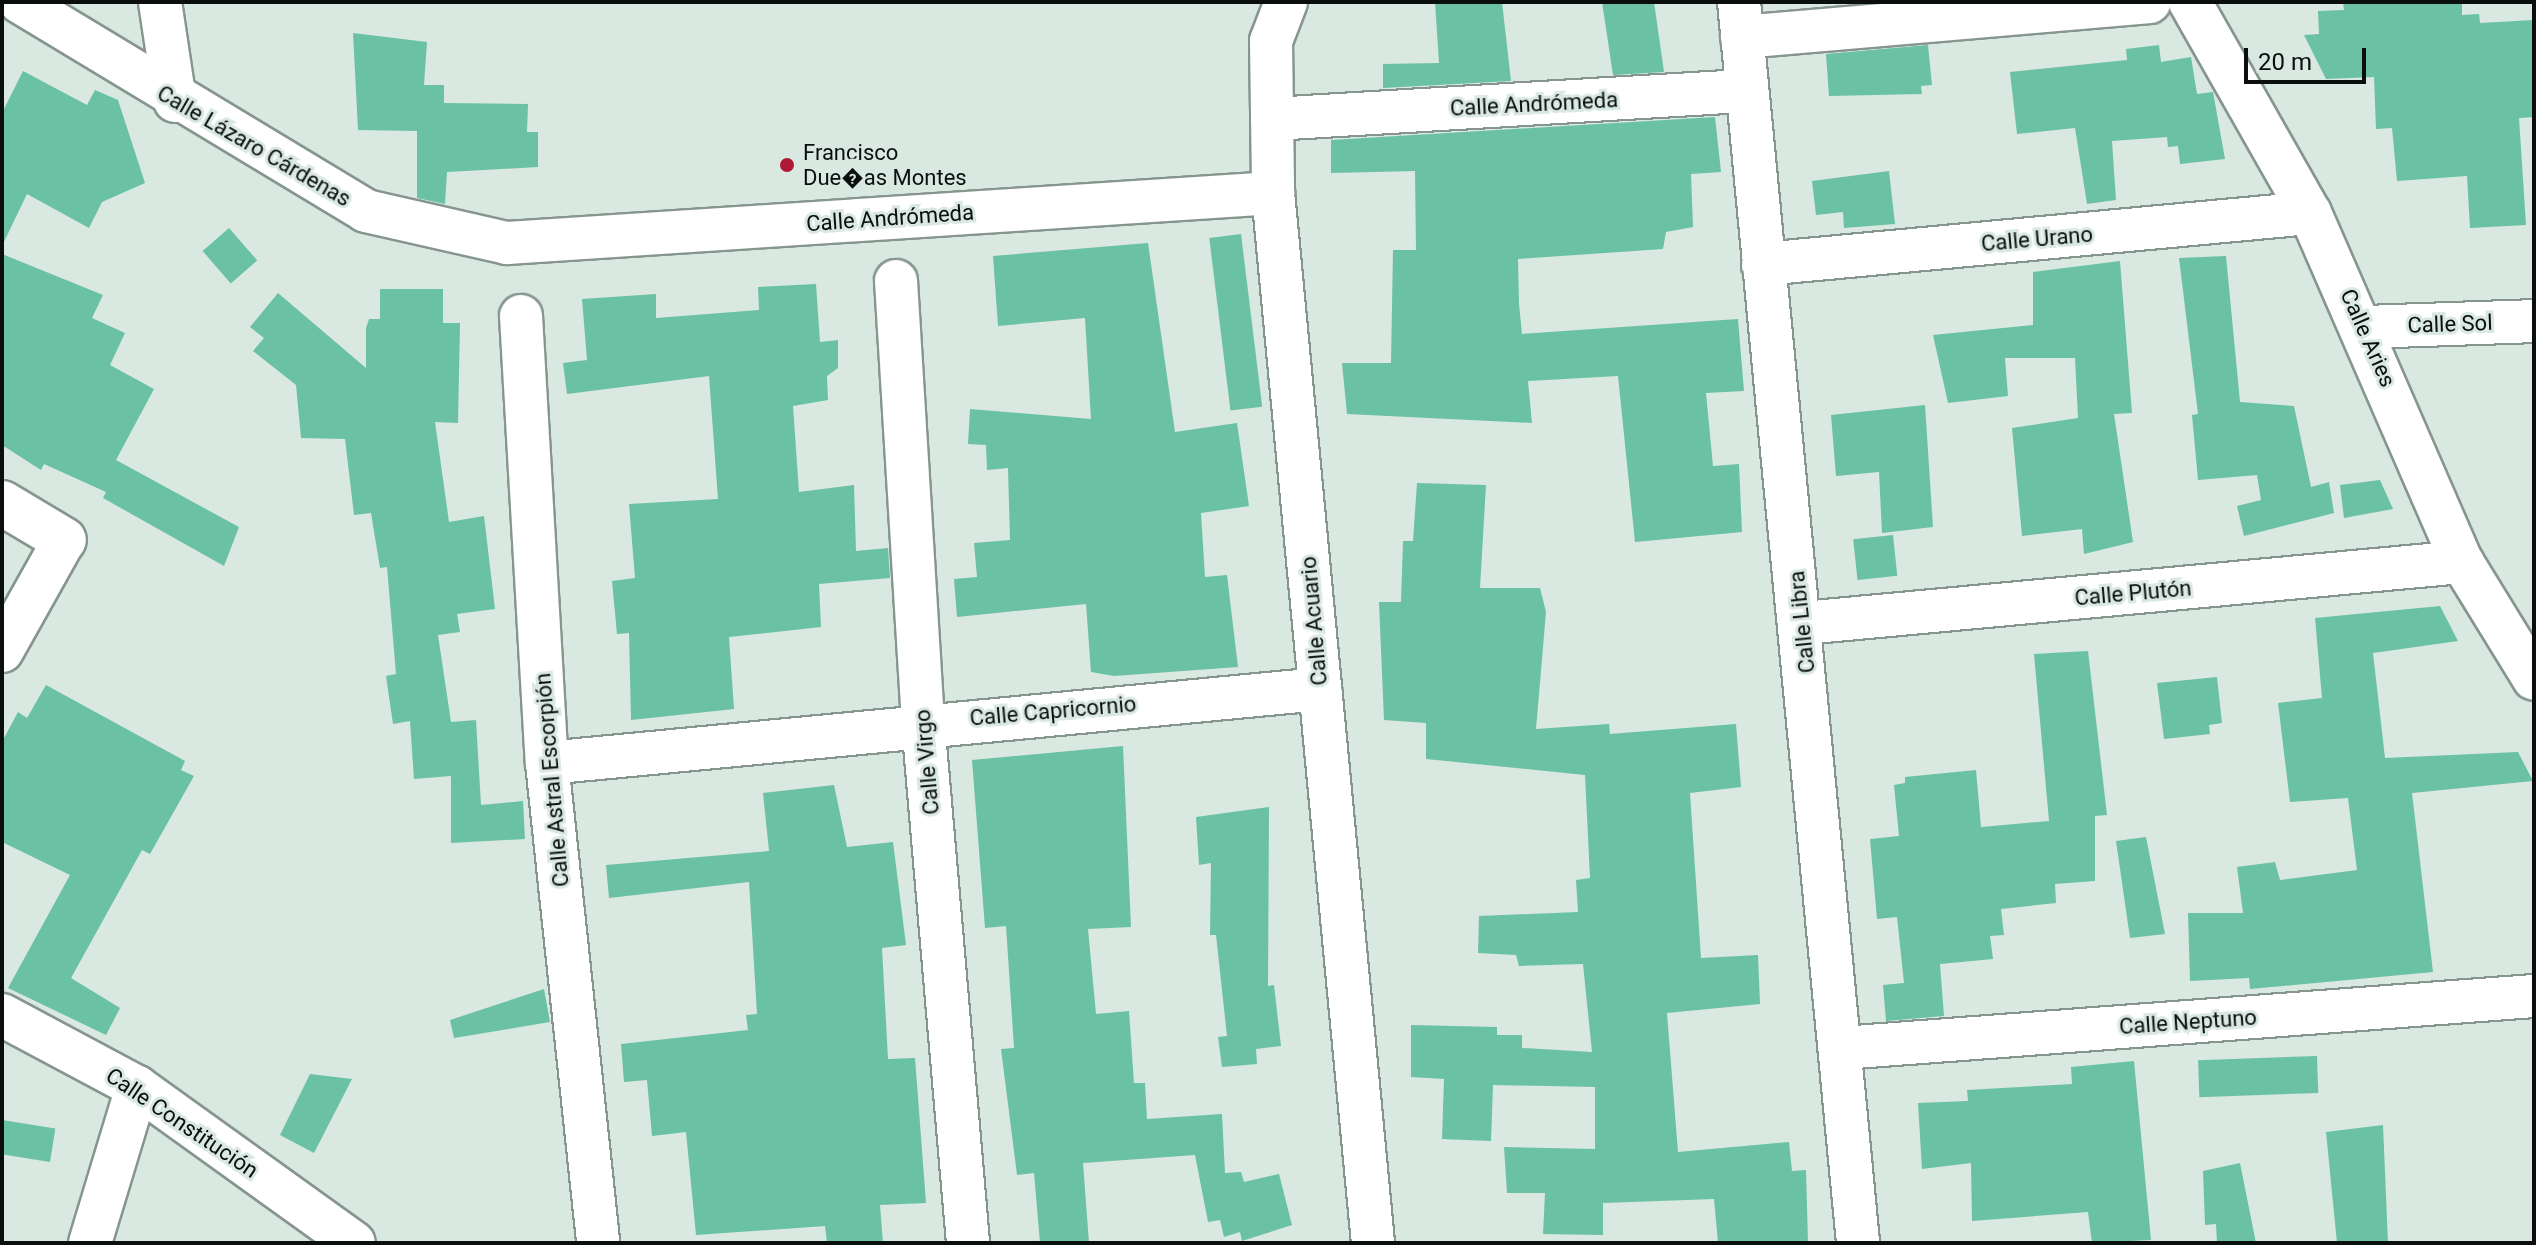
<!DOCTYPE html>
<html>
<head>
<meta charset="utf-8">
<style>
	body { margin:0 }
	#map { position:relative; width:2536px; height:1245px; overflow:hidden; background:#d9e8e1; font-family:Roboto,sans-serif }
	div>[style] { position:absolute }
	.building>* { inset:0; background:#6bc1a3; transform-origin:0 0 }
	.roads { filter:drop-shadow(2px 0 #87958f) drop-shadow(-2px 0 #87958f) drop-shadow(0 2px #87958f) drop-shadow(0 -2px #87958f) }
	.street>* { height:42px; margin:-21px; padding:0 21px; transform-origin:21px; border-radius:21px; background:#fff }
	.secondary>* { height:44px; margin:-22px; padding:0 22px; transform-origin:22px; border-radius:22px; background:#fff }
	.dots>* { width:22px; height:22px; translate:-50% -50%; box-sizing:border-box; border:4px solid #d9e8e1; border-radius:50% }
	span { translate:-50% -50%; white-space:nowrap; text-align:center; line-height:1.15; -webkit-text-stroke:6px #d9e8e1; paint-order:stroke }
	.street-label { font-size:22px; color:#0a0f0d }
	.poi-label { font-size:22px; color:#0a0f0d }
	.left { translate:0 -50%; text-align:left }
	.frame { position:absolute; inset:0; border:4px solid #0a0f0d; pointer-events:none }
	.scale { position:absolute; left:2244px; top:48px; width:122px; height:36px; box-sizing:border-box; border:4px solid #0a0f0d; border-top:0; padding-left:10px; font-size:24px; line-height:28px; white-space:nowrap; color:#0a0f0d; -webkit-text-stroke:6px #d9e8e1; paint-order:stroke }
</style>
</head>
<body>
<div id="map">
	<div class="building">
		<i style="clip-path:polygon(1435px 2px,1502px 2px,1511px 81px,1383px 88px,1383px 64px,1439px 63px)"></i>
		<i style="clip-path:polygon(1602px 2px,1654px 2px,1664px 72px,1613px 75px)"></i>
		<i style="clip-path:polygon(2343px 2px,2462px 2px,2462px 15px,2479px 14px,2480px 23px,2534px 20px,2534px 117px,2519px 118px,2526px 225px,2470px 228px,2467px 176px,2397px 181px,2392px 128px,2376px 129px,2374px 77px,2326px 79px,2304px 35px,2319px 34px,2318px 11px,2344px 10px)"></i>
		<i style="clip-path:polygon(353px 33px,427px 42px,424px 85px,444px 85px,444px 103px,528px 104px,527px 132px,538px 132px,538px 167px,447px 172px,445px 204px,417px 198px,417px 131px,358px 130px)"></i>
		<i style="clip-path:polygon(1928px 45px,1932px 85px,1921px 86px,1922px 94px,1829px 96px,1826px 54px)"></i>
		<i style="clip-path:polygon(2159px 45px,2161px 62px,2191px 57px,2197px 94px,2213px 92px,2225px 159px,2180px 164px,2178px 146px,2168px 147px,2167px 137px,2112px 141px,2116px 200px,2087px 204px,2075px 128px,2017px 134px,2010px 72px,2127px 60px,2126px 49px)"></i>
		<i style="clip-path:polygon(23px 71px,87px 105px,95px 90px,118px 100px,145px 183px,102px 202px,89px 228px,27px 194px,2px 246px,2px 113px)"></i>
		<i style="clip-path:polygon(1715px 117px,1721px 172px,1691px 174px,1693px 227px,1666px 232px,1663px 249px,1518px 259px,1519px 304px,1522px 334px,1738px 319px,1744px 391px,1706px 393px,1713px 466px,1739px 464px,1742px 532px,1635px 542px,1618px 376px,1528px 381px,1532px 423px,1347px 414px,1342px 363px,1391px 363px,1393px 250px,1416px 250px,1415px 171px,1331px 173px,1331px 140px)"></i>
		<i style="clip-path:polygon(1889px 171px,1895px 224px,1844px 228px,1843px 212px,1816px 215px,1812px 181px)"></i>
		<i style="left:229px;top:228px;width:43px;height:35px;rotate:49deg"></i>
		<i style="left:1241px;top:234px;width:174px;height:32px;rotate:83deg"></i>
		<i style="clip-path:polygon(1148px 243px,1175px 432px,1237px 423px,1249px 506px,1201px 513px,1205px 577px,1227px 575px,1238px 667px,1114px 676px,1091px 672px,1086px 604px,957px 617px,954px 579px,977px 577px,974px 543px,1010px 540px,1008px 468px,987px 470px,986px 445px,968px 444px,970px 409px,1091px 419px,1085px 318px,998px 326px,993px 256px)"></i>
		<i style="clip-path:polygon(2px 254px,103px 295px,92px 318px,125px 333px,110px 365px,154px 389px,116px 460px,239px 527px,224px 566px,103px 498px,106px 492px,44px 464px,41px 470px,2px 445px)"></i>
		<i style="clip-path:polygon(2226px 256px,2240px 402px,2294px 406px,2311px 487px,2329px 482px,2334px 513px,2244px 536px,2237px 506px,2261px 500px,2257px 475px,2198px 480px,2192px 415px,2198px 414px,2179px 258px)"></i>
		<i style="clip-path:polygon(2120px 261px,2132px 413px,2114px 414px,2133px 542px,2084px 554px,2082px 529px,2022px 536px,2012px 428px,2078px 418px,2075px 358px,2005px 358px,2008px 396px,1948px 403px,1933px 335px,2033px 325px,2033px 272px)"></i>
		<i style="clip-path:polygon(816px 284px,820px 342px,838px 340px,838px 368px,827px 376px,828px 400px,793px 406px,799px 492px,854px 485px,856px 551px,888px 548px,890px 578px,819px 584px,821px 627px,729px 637px,734px 709px,631px 720px,629px 633px,617px 634px,612px 581px,635px 578px,629px 504px,718px 499px,709px 376px,567px 394px,563px 363px,587px 360px,582px 299px,656px 294px,656px 318px,759px 310px,758px 287px)"></i>
		<i style="clip-path:polygon(380px 289px,443px 289px,443px 323px,460px 323px,458px 423px,435px 422px,449px 522px,484px 516px,495px 609px,457px 614px,460px 632px,438px 635px,451px 722px,476px 720px,481px 805px,523px 801px,525px 839px,451px 843px,451px 776px,414px 779px,410px 721px,393px 724px,386px 676px,396px 674px,387px 567px,380px 568px,371px 513px,354px 515px,345px 439px,301px 438px,296px 385px,253px 351px,264px 338px,250px 327px,278px 293px,366px 368px,366px 328px,369px 319px,380px 319px)"></i>
		<i style="clip-path:polygon(1925px 405px,1933px 527px,1882px 533px,1879px 472px,1836px 476px,1831px 415px)"></i>
		<i style="clip-path:polygon(2380px 480px,2393px 509px,2344px 518px,2340px 485px)"></i>
		<i style="clip-path:polygon(1417px 483px,1486px 485px,1480px 588px,1540px 588px,1546px 612px,1536px 729px,1609px 724px,1610px 734px,1736px 724px,1741px 787px,1690px 793px,1701px 958px,1758px 955px,1760px 1004px,1667px 1013px,1678px 1152px,1789px 1142px,1792px 1171px,1806px 1170px,1808px 1243px,1718px 1243px,1714px 1199px,1603px 1203px,1603px 1235px,1543px 1234px,1545px 1193px,1507px 1193px,1504px 1147px,1595px 1149px,1595px 1087px,1493px 1085px,1491px 1141px,1442px 1139px,1444px 1079px,1411px 1077px,1411px 1025px,1497px 1027px,1497px 1035px,1522px 1035px,1522px 1048px,1592px 1052px,1583px 964px,1519px 966px,1516px 955px,1478px 953px,1479px 916px,1578px 912px,1576px 880px,1590px 878px,1585px 775px,1426px 759px,1426px 723px,1384px 720px,1379px 602px,1401px 602px,1403px 541px,1413px 541px)"></i>
		<i style="left:1893px;top:535px;width:41px;height:40px;rotate:84deg"></i>
		<i style="clip-path:polygon(2440px 606px,2458px 641px,2373px 653px,2385px 758px,2518px 752px,2533px 781px,2412px 793px,2433px 972px,2250px 989px,2249px 978px,2190px 981px,2188px 913px,2243px 913px,2237px 867px,2275px 862px,2280px 880px,2357px 870px,2348px 798px,2290px 802px,2278px 703px,2322px 698px,2315px 618px)"></i>
		<i style="clip-path:polygon(2088px 651px,2107px 815px,2095px 816px,2095px 881px,2055px 884px,2056px 903px,2001px 909px,2004px 935px,1990px 936px,1993px 959px,1940px 964px,1944px 1016px,1886px 1021px,1883px 985px,1904px 983px,1897px 917px,1877px 919px,1870px 839px,1899px 836px,1894px 785px,1905px 783px,1905px 777px,1976px 770px,1981px 827px,2049px 821px,2034px 654px)"></i>
		<i style="clip-path:polygon(2217px 677px,2222px 723px,2209px 725px,2210px 734px,2164px 739px,2157px 683px)"></i>
		<i style="clip-path:polygon(46px 685px,185px 761px,181px 770px,194px 776px,150px 854px,142px 850px,71px 978px,120px 1008px,106px 1035px,8px 988px,70px 875px,2px 842px,2px 742px,18px 712px,27px 718px)"></i>
		<i style="clip-path:polygon(1123px 746px,1131px 927px,1088px 929px,1096px 1014px,1129px 1011px,1134px 1083px,1145px 1083px,1147px 1119px,1222px 1114px,1225px 1173px,1241px 1172px,1244px 1182px,1279px 1174px,1292px 1225px,1242px 1241px,1240px 1232px,1224px 1237px,1220px 1220px,1208px 1222px,1195px 1155px,1083px 1163px,1089px 1243px,1040px 1243px,1034px 1173px,1017px 1175px,1001px 1049px,1014px 1048px,1006px 926px,985px 928px,972px 760px)"></i>
		<i style="clip-path:polygon(834px 785px,847px 847px,893px 842px,906px 945px,882px 948px,888px 1059px,915px 1058px,926px 1203px,880px 1205px,883px 1243px,827px 1243px,825px 1226px,696px 1235px,686px 1132px,652px 1136px,647px 1080px,624px 1082px,621px 1044px,748px 1030px,746px 1015px,757px 1014px,749px 882px,609px 898px,606px 865px,769px 851px,763px 793px)"></i>
		<i style="clip-path:polygon(1269px 807px,1268px 986px,1274px 985px,1281px 1046px,1256px 1049px,1257px 1064px,1222px 1067px,1218px 1037px,1227px 1036px,1216px 935px,1210px 935px,1211px 863px,1199px 865px,1196px 817px)"></i>
		<i style="clip-path:polygon(2146px 837px,2165px 934px,2130px 938px,2116px 841px)"></i>
		<i style="clip-path:polygon(544px 989px,550px 1022px,454px 1038px,450px 1020px)"></i>
		<i style="left:2317px;top:1056px;width:37px;height:119px;rotate:88deg"></i>
		<i style="clip-path:polygon(2134px 1061px,2151px 1240px,2092px 1243px,2088px 1212px,1972px 1221px,1971px 1163px,1922px 1169px,1918px 1103px,1968px 1101px,1967px 1090px,2072px 1084px,2071px 1067px)"></i>
		<i style="clip-path:polygon(310px 1074px,352px 1079px,314px 1153px,280px 1135px)"></i>
		<i style="left:2px;top:1120px;width:54px;height:34px;rotate:9deg"></i>
		<i style="clip-path:polygon(2383px 1125px,2388px 1243px,2337px 1243px,2326px 1132px)"></i>
		<i style="clip-path:polygon(2240px 1163px,2256px 1243px,2217px 1243px,2216px 1224px,2205px 1225px,2203px 1171px)"></i>
	</div>
	<div class="roads">
		<div class="street">
			<i style="left:20px;top:2px;width:404px;rotate:31.1deg"></i>
			<i style="left:366px;top:211px;width:145px;rotate:12.8deg"></i>
			<i style="left:507px;top:243px;width:768px;rotate:-3.73deg"></i>
			<i style="left:160px;top:2px;width:100px;rotate:81.4deg"></i>
			<i style="left:1286px;top:2px;width:42px;rotate:111deg"></i>
			<i style="left:1271px;top:41px;width:152px;rotate:89.2deg"></i>
			<i style="left:1273px;top:193px;width:1055px;rotate:84.56deg"></i>
			<i style="left:1739px;top:2px;width:1247px;rotate:84.52deg"></i>
			<i style="left:2190px;top:2px;width:243px;rotate:60.4deg"></i>
			<i style="left:2310px;top:213px;width:381px;rotate:66.5deg"></i>
			<i style="left:2462px;top:562px;width:137px;rotate:58.4deg"></i>
			<i style="left:1742px;top:37px;width:409px;rotate:-4.9deg"></i>
			<i style="left:1272px;top:119px;width:476px;rotate:-3.4deg"></i>
			<i style="left:1763px;top:264px;width:549px;rotate:-5.33deg"></i>
			<i style="left:896px;top:281px;width:442px;rotate:86.5deg"></i>
			<i style="left:923px;top:722px;width:523px;rotate:85.06deg"></i>
			<i style="left:521px;top:316px;width:448px;rotate:86.7deg"></i>
			<i style="left:547px;top:763px;width:483px;rotate:83.9deg"></i>
			<i style="left:2365px;top:327px;width:169px;rotate:-2deg"></i>
			<i style="left:1803px;top:623px;width:662px;rotate:-5.29deg"></i>
			<i style="left:2px;top:651px;width:127px;rotate:-60.8deg"></i>
			<i style="left:547px;top:763px;width:777px;rotate:-5.47deg"></i>
			<i style="left:2px;top:1015px;width:153px;rotate:28.1deg"></i>
			<i style="left:137px;top:1087px;width:267px;rotate:35.7deg"></i>
			<i style="left:1842px;top:1048px;width:694px;rotate:-4.3deg"></i>
			<i style="left:90px;top:1243px;width:163px;rotate:-73.2deg"></i>
		</div>
		<div class="secondary">
			<i style="left:2px;top:503px;width:72px;rotate:30.8deg"></i>
		</div>
	</div>
	<div class="dots">
		<i style="left:787px;top:165px;background:#ae1933"></i>
	</div>
	<div class="street-label">
		<span style="left:1534px;top:104px;rotate:-3deg">Calle Andrómeda</span>
		<span style="left:254px;top:146px;rotate:30deg">Calle Lázaro Cárdenas</span>
		<span style="left:890px;top:218px;rotate:-4deg">Calle Andrómeda</span>
		<span style="left:2037px;top:239px;rotate:-5deg">Calle Urano</span>
		<span style="left:2450px;top:324px;rotate:-2deg">Calle Sol</span>
		<span style="left:2368px;top:338px;rotate:66deg">Calle Aries</span>
		<span style="left:2133px;top:593px;rotate:-5deg">Calle Plutón</span>
		<span style="left:1314px;top:621px;rotate:-95deg">Calle Acuario</span>
		<span style="left:1802px;top:622px;rotate:-96deg">Calle Libra</span>
		<span style="left:1053px;top:711px;rotate:-5deg">Calle Capricornio</span>
		<span style="left:927px;top:762px;rotate:-95deg">Calle Virgo</span>
		<span style="left:552px;top:780px;rotate:-95deg">Calle Astral Escorpión</span>
		<span style="left:2188px;top:1022px;rotate:-4deg">Calle Neptuno</span>
		<span style="left:182px;top:1123px;rotate:34deg">Calle Constitución</span>
	</div>
	<div class="poi-label">
		<span class="left" style="left:803px;top:165px">Francisco<br>Due�as Montes</span>
	</div>
	<div class="frame"></div>
	<div class="scale">20 m</div>
</div>
</body>
</html>
